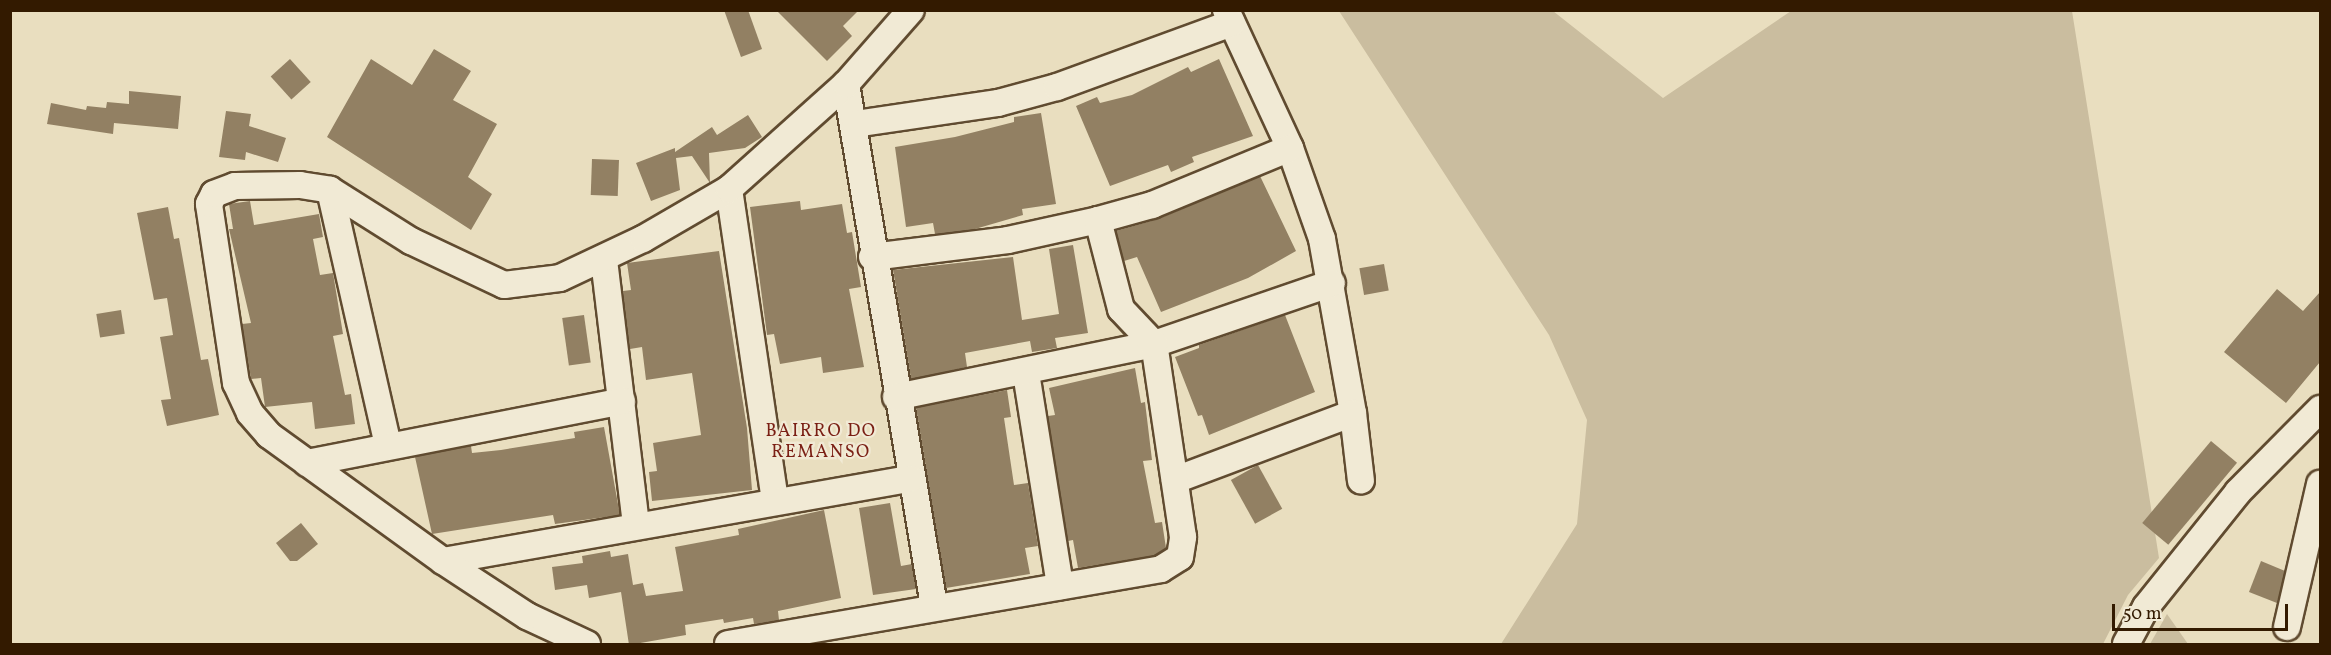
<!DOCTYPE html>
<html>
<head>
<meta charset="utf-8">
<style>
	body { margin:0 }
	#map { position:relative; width:2331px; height:655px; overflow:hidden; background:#e9debf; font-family:Vollkorn,serif }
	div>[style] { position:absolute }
	.green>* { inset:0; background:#cabd9f }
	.building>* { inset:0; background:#928063; transform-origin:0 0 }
	.roads { filter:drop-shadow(2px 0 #604b30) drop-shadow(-2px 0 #604b30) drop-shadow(0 2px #604b30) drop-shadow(0 -2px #604b30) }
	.minor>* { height:26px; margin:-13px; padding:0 13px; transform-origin:13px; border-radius:13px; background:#f1ead5 }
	span { translate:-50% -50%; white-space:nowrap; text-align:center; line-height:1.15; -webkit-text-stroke:4.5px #f1ead5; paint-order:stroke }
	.neighbourhood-label { font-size:18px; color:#7a1f14; letter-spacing:1.5px }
	.frame { position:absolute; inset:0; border:12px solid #331a00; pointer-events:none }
	.scale { position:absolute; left:2112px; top:604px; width:176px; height:27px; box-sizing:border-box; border:3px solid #331a00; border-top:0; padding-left:8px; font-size:18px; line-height:21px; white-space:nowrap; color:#331a00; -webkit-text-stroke:4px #f1ead5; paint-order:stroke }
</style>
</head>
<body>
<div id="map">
	<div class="green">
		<i style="clip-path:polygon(1339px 11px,1553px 11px,1663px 98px,1791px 11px,2072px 11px,2159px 558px,2128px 595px,2103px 644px,1501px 644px,1577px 524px,1587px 420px,1549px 335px)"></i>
		<i style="clip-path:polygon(2167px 614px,2188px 644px,2150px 644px)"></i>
	</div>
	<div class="building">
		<i style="clip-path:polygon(724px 10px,748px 10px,762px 49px,741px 57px)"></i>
		<i style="clip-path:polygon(776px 10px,859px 10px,843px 26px,852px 36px,827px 61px)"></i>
		<i style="clip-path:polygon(434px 49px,471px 71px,453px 100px,497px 124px,468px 177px,492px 194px,471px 230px,327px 137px,371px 59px,412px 85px)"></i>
		<i style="left:290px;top:59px;width:31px;height:26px;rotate:48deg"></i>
		<i style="clip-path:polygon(1219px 59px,1253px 136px,1192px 157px,1194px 162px,1171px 172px,1168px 165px,1110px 186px,1076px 106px,1097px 97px,1100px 103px,1132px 95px,1188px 67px,1191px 72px)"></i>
		<i style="clip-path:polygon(129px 91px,181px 96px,178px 129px,114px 123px,113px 134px,47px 124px,51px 103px,86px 110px,87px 106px,106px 108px,107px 102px,129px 104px)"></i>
		<i style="clip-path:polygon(226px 111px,251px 114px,249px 126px,286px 138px,278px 162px,246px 152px,245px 160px,219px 157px)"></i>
		<i style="clip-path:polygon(1041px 113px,1056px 204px,1022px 209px,1023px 215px,975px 229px,935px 234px,933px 223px,906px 227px,895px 147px,955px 137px,1014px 122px,1014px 117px)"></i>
		<i style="clip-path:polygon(748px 115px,762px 137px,745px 148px,709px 153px,710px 183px,692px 156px,676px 158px,680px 190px,651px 201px,636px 163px,675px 148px,675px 152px,712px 127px,717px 135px)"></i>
		<i style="left:592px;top:159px;width:27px;height:36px;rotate:2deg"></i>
		<i style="clip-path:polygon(1260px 176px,1296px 251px,1248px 278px,1161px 312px,1137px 257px,1124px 261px,1116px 231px,1158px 219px)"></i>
		<i style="clip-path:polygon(250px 201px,254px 225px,319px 214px,323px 237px,313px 239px,320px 275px,333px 273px,343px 334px,333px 336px,345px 395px,351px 394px,355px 424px,315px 429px,312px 402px,265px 407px,261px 378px,251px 379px,242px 324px,251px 323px,229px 229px,233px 229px,229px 204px)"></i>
		<i style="clip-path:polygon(800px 201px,801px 210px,842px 204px,847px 233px,852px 232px,861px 287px,849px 289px,864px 367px,823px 373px,821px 357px,780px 364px,774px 334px,767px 335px,750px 207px)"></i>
		<i style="clip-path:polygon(168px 207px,174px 239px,179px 238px,201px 360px,208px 359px,219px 415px,167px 426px,161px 400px,171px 399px,160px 337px,173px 335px,167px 298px,154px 300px,137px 213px)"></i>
		<i style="clip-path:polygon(1073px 245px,1088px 333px,1055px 338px,1057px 348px,1032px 352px,1030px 341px,965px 353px,967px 367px,911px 379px,893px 270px,1013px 257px,1022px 320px,1059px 314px,1049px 249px)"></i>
		<i style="clip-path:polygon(719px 251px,747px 428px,752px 490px,652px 501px,649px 472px,657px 471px,653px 443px,701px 435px,692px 373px,646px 380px,642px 347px,630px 349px,623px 291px,631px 290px,627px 263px)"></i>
		<i style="left:1384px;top:264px;width:27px;height:25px;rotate:80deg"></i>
		<i style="clip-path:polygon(2277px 289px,2303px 311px,2320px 292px,2320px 362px,2286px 403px,2224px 352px)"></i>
		<i style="left:121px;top:310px;width:24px;height:25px;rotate:81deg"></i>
		<i style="left:584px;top:315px;width:48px;height:22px;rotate:82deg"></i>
		<i style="clip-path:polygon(1285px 315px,1315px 392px,1209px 435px,1202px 415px,1198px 416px,1175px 357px,1199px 348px,1199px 345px)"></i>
		<i style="clip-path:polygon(1135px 368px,1141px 403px,1145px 402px,1152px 460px,1143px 461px,1155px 523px,1162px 522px,1166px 548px,1156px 555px,1078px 568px,1073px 540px,1068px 541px,1048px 416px,1055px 415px,1049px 388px)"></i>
		<i style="clip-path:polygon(1007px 390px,1011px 417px,1004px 418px,1014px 485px,1028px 483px,1038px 546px,1025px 548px,1030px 574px,946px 588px,916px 408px)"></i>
		<i style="clip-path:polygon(604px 427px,620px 515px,555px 524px,553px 515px,432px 534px,415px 457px,471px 446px,472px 453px,501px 450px,575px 438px,574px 432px)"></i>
		<i style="left:2211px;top:441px;width:34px;height:107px;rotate:40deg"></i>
		<i style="left:1258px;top:465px;width:50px;height:31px;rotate:61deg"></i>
		<i style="clip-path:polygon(890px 503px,901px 566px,912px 564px,916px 589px,873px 595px,859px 508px)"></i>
		<i style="clip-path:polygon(824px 510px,841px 598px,778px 611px,779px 620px,754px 624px,753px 618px,724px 623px,723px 619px,685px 625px,686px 635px,629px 645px,621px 592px,589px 598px,587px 585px,555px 590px,552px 567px,583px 563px,582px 556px,610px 551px,611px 557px,628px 554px,633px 585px,643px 583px,646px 596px,683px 591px,675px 547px,739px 535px,738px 529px)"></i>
		<i style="clip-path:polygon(301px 523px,318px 544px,297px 561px,290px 561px,276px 543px)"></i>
		<i style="clip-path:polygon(2261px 561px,2285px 571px,2277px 603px,2249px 592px)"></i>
	</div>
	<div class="roads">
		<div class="minor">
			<i style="left:1226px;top:10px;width:152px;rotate:65.1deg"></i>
			<i style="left:1290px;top:148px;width:96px;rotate:70.6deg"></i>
			<i style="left:1322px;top:239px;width:177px;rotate:79.9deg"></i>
			<i style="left:1353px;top:413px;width:68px;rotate:83.3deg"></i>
			<i style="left:846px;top:84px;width:529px;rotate:80.43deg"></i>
			<i style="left:855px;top:124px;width:145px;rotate:-8.4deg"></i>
			<i style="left:998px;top:103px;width:61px;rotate:-15.2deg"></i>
			<i style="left:1057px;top:87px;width:186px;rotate:-20.1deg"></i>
			<i style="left:729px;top:189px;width:314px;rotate:81.6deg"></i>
			<i style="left:330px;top:190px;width:262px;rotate:77.2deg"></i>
			<i style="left:872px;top:257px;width:137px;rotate:-7.1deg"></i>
			<i style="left:1008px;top:240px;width:92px;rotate:-12.5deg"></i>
			<i style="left:1098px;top:220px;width:56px;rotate:-15.5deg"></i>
			<i style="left:1152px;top:205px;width:149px;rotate:-22.4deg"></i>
			<i style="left:604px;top:260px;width:268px;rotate:83.1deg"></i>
			<i style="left:1026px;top:373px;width:216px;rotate:80.9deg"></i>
			<i style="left:896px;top:397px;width:263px;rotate:-11.6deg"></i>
			<i style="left:1154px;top:344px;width:188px;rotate:-18.9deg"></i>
			<i style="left:307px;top:463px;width:321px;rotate:-11.1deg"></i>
			<i style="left:1175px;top:480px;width:190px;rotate:-20.6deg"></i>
			<i style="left:443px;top:561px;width:474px;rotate:-10deg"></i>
			<i style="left:2287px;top:627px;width:147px;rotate:-77deg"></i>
			<i style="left:587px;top:644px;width:66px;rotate:-155deg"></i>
			<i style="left:527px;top:616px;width:100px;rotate:-146.8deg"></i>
			<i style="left:443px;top:561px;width:215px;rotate:-144.1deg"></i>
			<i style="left:269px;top:435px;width:29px;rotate:-131deg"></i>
			<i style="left:250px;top:413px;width:33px;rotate:-115deg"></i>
			<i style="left:236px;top:383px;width:181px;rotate:-98.6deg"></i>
			<i style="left:209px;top:204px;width:11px;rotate:-63deg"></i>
			<i style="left:214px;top:194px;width:22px;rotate:-21deg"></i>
			<i style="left:235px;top:186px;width:65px;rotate:-0.9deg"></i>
			<i style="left:300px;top:185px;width:30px;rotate:9deg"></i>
			<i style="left:330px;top:190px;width:96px;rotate:32.2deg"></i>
			<i style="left:411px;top:241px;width:103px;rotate:25.3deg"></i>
			<i style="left:504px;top:285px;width:56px;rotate:-7.1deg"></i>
			<i style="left:560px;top:278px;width:92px;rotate:-25.2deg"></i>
			<i style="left:643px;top:239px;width:99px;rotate:-30.2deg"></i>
			<i style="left:729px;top:189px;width:157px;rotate:-41.9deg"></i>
			<i style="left:846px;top:84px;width:98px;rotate:-48.7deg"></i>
			<i style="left:728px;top:644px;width:439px;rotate:-9.8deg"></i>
			<i style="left:1161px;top:569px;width:22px;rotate:-32deg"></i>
			<i style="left:1180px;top:557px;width:20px;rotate:-81deg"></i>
			<i style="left:1183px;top:537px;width:195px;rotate:-98.5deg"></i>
			<i style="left:1154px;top:344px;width:48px;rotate:-133.3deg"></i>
			<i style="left:1121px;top:309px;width:92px;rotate:-104.5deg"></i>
			<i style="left:2126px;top:644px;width:42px;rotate:-61.6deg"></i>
			<i style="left:2146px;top:607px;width:147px;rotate:-51.3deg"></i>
			<i style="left:2238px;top:492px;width:117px;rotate:-45.3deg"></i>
		</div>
	</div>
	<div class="neighbourhood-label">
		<span style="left:821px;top:443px">BAIRRO DO<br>REMANSO</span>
	</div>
	<div class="frame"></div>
	<div class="scale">50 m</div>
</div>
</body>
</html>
